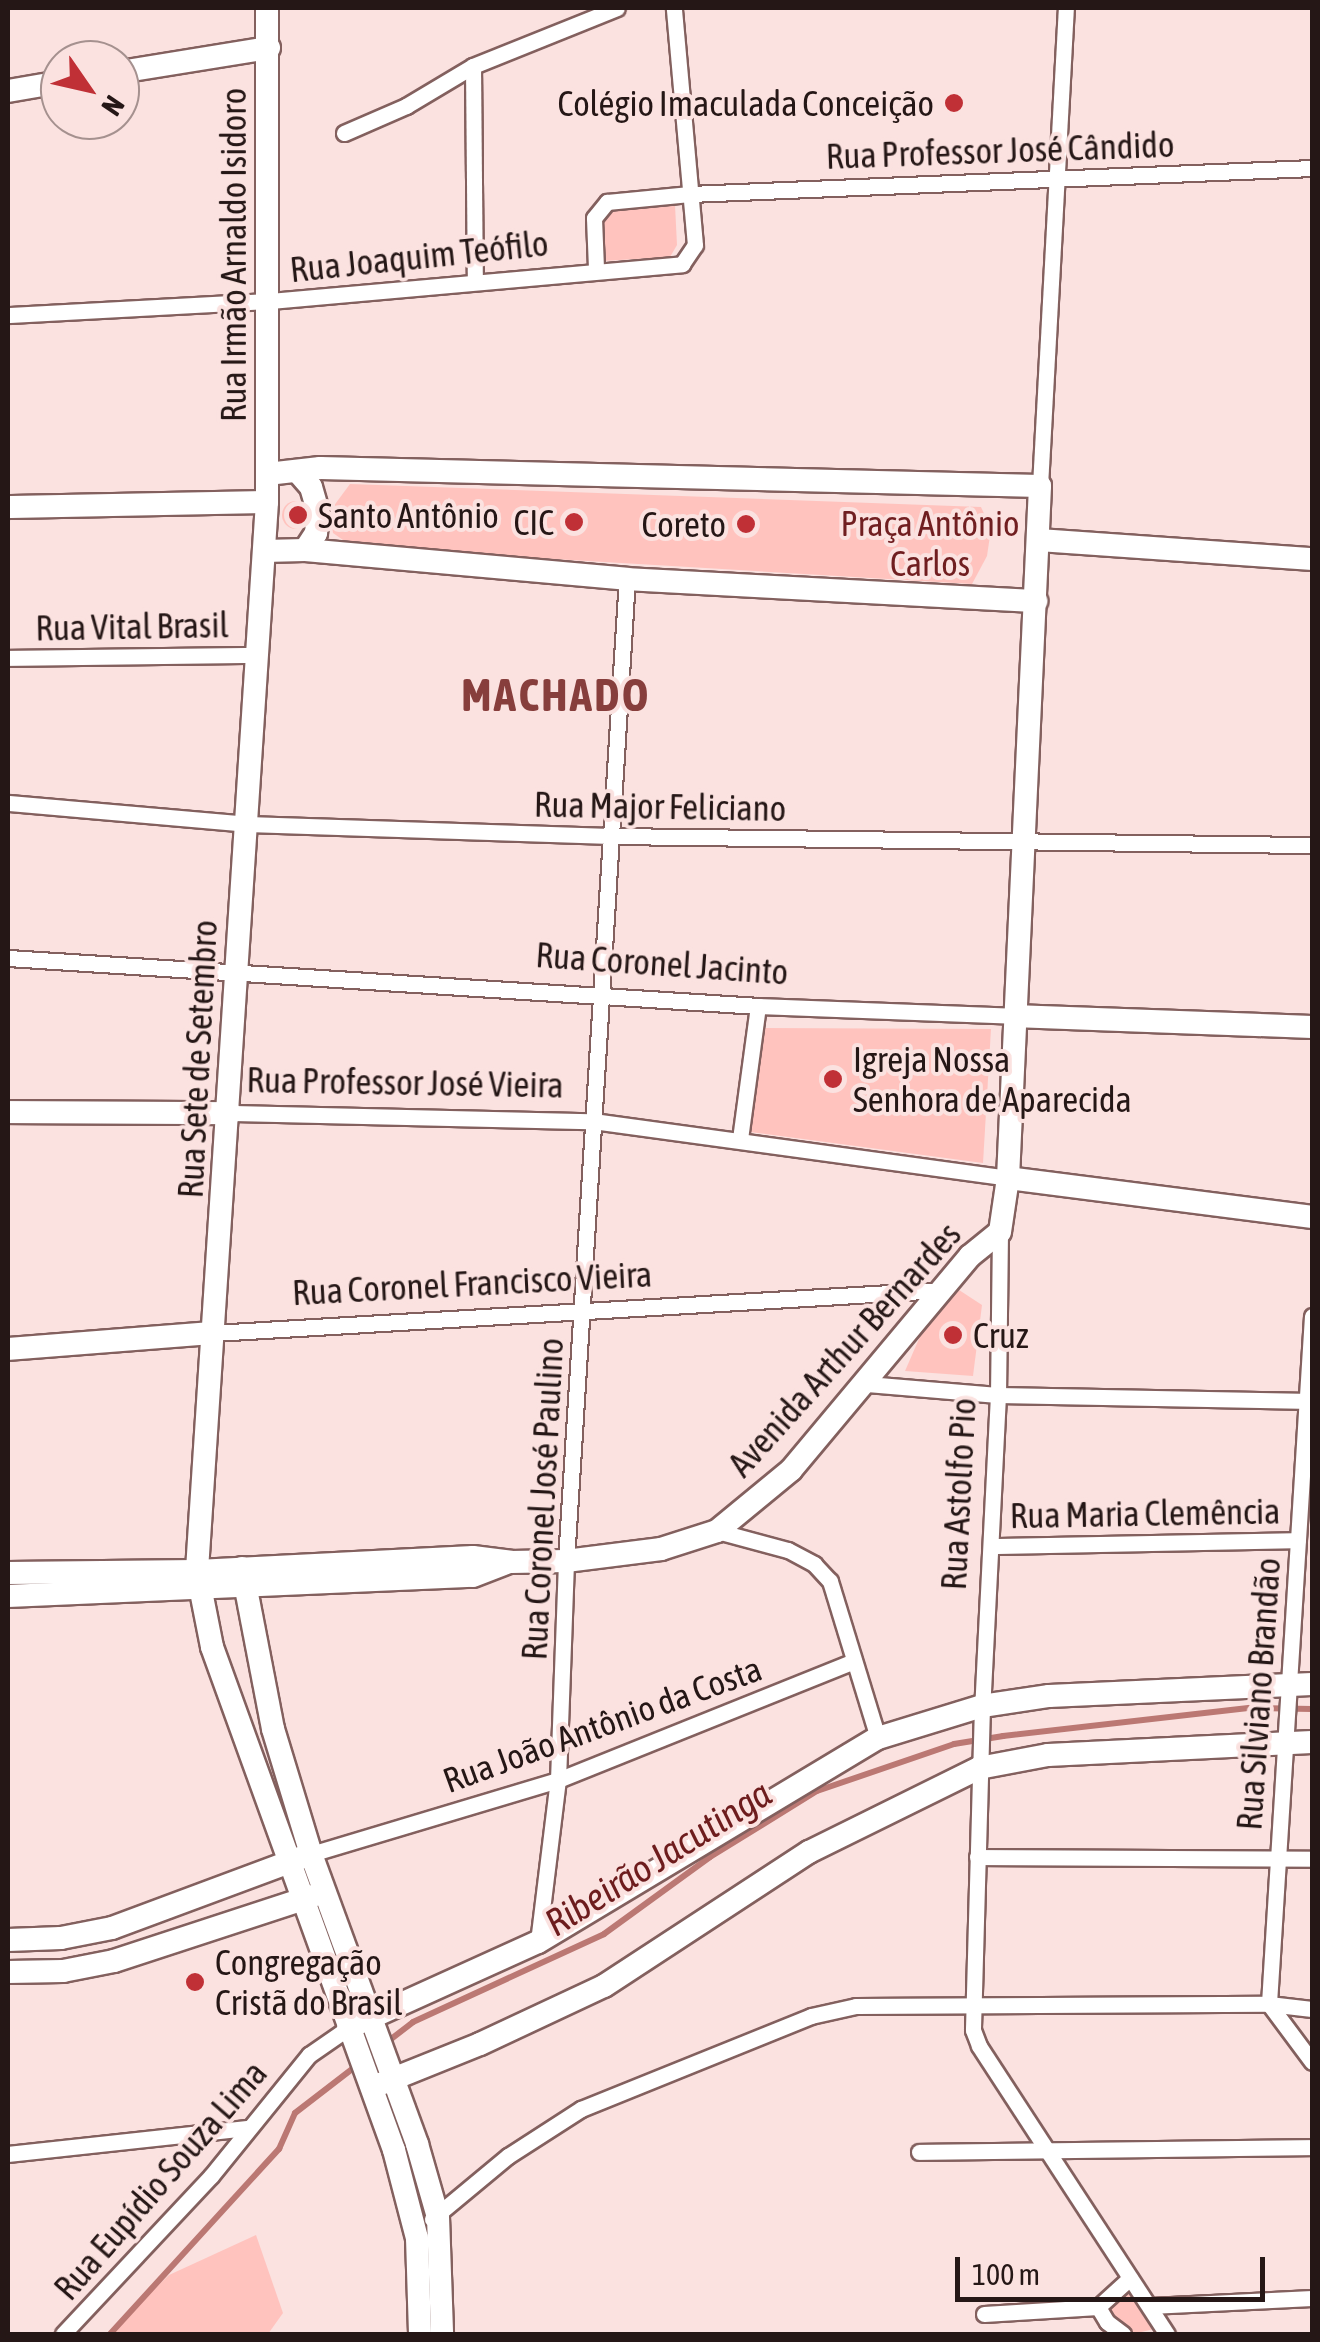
<!DOCTYPE html>
<html>
<head>
<meta charset="utf-8">
<style>
	body { margin:0 }
	#map { position:relative; width:1320px; height:2342px; overflow:hidden; background:#fbe2e0; font-family:"Asap Condensed",sans-serif }
	div>[style] { position:absolute }
	.green>* { inset:0; background:#ffc3be }
	.round { border-radius:50% }
	.stream>* { height:6px; margin:-3px; padding:0 3px; transform-origin:3px; border-radius:3px; background:#bb7873 }
	.roads { filter:drop-shadow(2px 0 #83605e) drop-shadow(-2px 0 #83605e) drop-shadow(0 2px #83605e) drop-shadow(0 -2px #83605e) }
	.street>* { height:15px; margin:-7.5px; padding:0 7.5px; transform-origin:7.5px; border-radius:7.5px; background:#fff }
	.secondary>* { height:22px; margin:-11px; padding:0 11px; transform-origin:11px; border-radius:11px; background:#fff }
	.dots>* { width:28px; height:28px; translate:-50% -50%; box-sizing:border-box; border:5px solid #fbe2e0; border-radius:50% }
	span { translate:-50% -50%; white-space:nowrap; text-align:center; line-height:1.15; -webkit-text-stroke:8px #fbe2e0; paint-order:stroke }
	.poi-label { font-size:35px; color:#251716 }
	.right { translate:-100% -50%; text-align:right }
	.left { translate:0 -50%; text-align:left }
	.street-label { font-size:35px; color:#251716 }
	.park-label { font-size:35px; color:#701e20 }
	.water-label { font-size:38px; color:#6d1c1d; font-style:italic }
	.district-label { font-size:45px; color:#873e3c; font-weight:700; letter-spacing:2.5px }
	.frame { position:absolute; inset:0; border:10px solid #251716; pointer-events:none }
	.north { position:absolute; left:40px; top:40px; width:100px; height:100px; box-sizing:border-box; background:#fbe2e0; border:2px solid #a5918f; border-radius:50%; rotate:124deg; font-size:28px; font-weight:700; line-height:40px; text-align:center; color:#251716 }
	.north::after { content:''; display:block; margin:auto; width:35px; height:45px; background:#c03036; clip-path:polygon(50% 0,100% 100%,50% 72%,0 100%) }
	.scale { position:absolute; left:955px; top:2257px; width:310px; height:45px; box-sizing:border-box; border:5px solid #251716; border-top:0; padding-left:12px; font-size:30px; line-height:35px; white-space:nowrap; color:#251716; -webkit-text-stroke:8px #fbe2e0; paint-order:stroke }
</style>
</head>
<body>
<div id="map">
	<div class="green">
		<i style="clip-path:polygon(675px 205px,677px 245px,670px 257px,602px 261px,601px 224px,609px 209px)"></i>
		<i style="clip-path:polygon(350px 484px,981px 507px,991px 529px,987px 556px,972px 584px,353px 547px,333px 533px,330px 511px)"></i>
		<i class="round" style="left:282px;top:501px;width:28px;height:28px"></i>
		<i style="clip-path:polygon(763px 1028px,991px 1029px,983px 1163px,750px 1132px)"></i>
		<i style="clip-path:polygon(959px 1290px,982px 1305px,973px 1376px,905px 1371px,932px 1309px)"></i>
		<i style="clip-path:polygon(256px 2235px,283px 2313px,268px 2334px,108px 2334px,169px 2275px)"></i>
		<i style="clip-path:polygon(1129px 2282px,1158px 2328px,1133px 2334px,1116px 2326px,1102px 2308px)"></i>
	</div>
	<div class="stream">
		<i style="left:110px;top:2334px;width:251px;rotate:-47.6deg"></i>
		<i style="left:279px;top:2149px;width:39px;rotate:-66deg"></i>
		<i style="left:295px;top:2113px;width:149px;rotate:-37.6deg"></i>
		<i style="left:413px;top:2022px;width:210px;rotate:-24.7deg"></i>
		<i style="left:604px;top:1934px;width:131px;rotate:-36deg"></i>
		<i style="left:710px;top:1857px;width:126px;rotate:-31.7deg"></i>
		<i style="left:817px;top:1791px;width:145px;rotate:-18.9deg"></i>
		<i style="left:954px;top:1744px;width:50px;rotate:-9.3deg"></i>
		<i style="left:1003px;top:1736px;width:249px;rotate:-6.5deg"></i>
		<i style="left:1250px;top:1708px;width:62px;rotate:0.9deg"></i>
	</div>
	<div class="roads">
		<div class="street">
			<i style="left:473px;top:66px;width:214px;rotate:89.5deg"></i>
			<i style="left:344px;top:133px;width:68px;rotate:-23.5deg"></i>
			<i style="left:406px;top:106px;width:78px;rotate:-30.8deg"></i>
			<i style="left:473px;top:66px;width:155px;rotate:-21.9deg"></i>
			<i style="left:596px;top:268px;width:50px;rotate:-92.3deg"></i>
			<i style="left:594px;top:218px;width:21px;rotate:-51deg"></i>
			<i style="left:607px;top:202px;width:83px;rotate:-5.5deg"></i>
			<i style="left:690px;top:194px;width:623px;rotate:-2.39deg"></i>
			<i style="left:8px;top:315px;width:262px;rotate:-3.1deg"></i>
			<i style="left:270px;top:301px;width:414px;rotate:-5.1deg"></i>
			<i style="left:682px;top:264px;width:23px;rotate:-56deg"></i>
			<i style="left:695px;top:245px;width:238px;rotate:-95.1deg"></i>
			<i style="left:1040px;top:486px;width:479px;rotate:-86.9deg"></i>
			<i style="left:8px;top:658px;width:249px;rotate:-0.7deg"></i>
			<i style="left:8px;top:803px;width:240px;rotate:5deg"></i>
			<i style="left:247px;top:824px;width:364px;rotate:1.9deg"></i>
			<i style="left:611px;top:836px;width:701px;rotate:0.74deg"></i>
			<i style="left:8px;top:958px;width:752px;rotate:3.66deg"></i>
			<i style="left:758px;top:1006px;width:255px;rotate:2.2deg"></i>
			<i style="left:230px;top:1113px;width:363px;rotate:1.3deg"></i>
			<i style="left:593px;top:1121px;width:419px;rotate:7.8deg"></i>
			<i style="left:740px;top:1139px;width:134px;rotate:-82.3deg"></i>
			<i style="left:1000px;top:1232px;width:163px;rotate:90.7deg"></i>
			<i style="left:998px;top:1395px;width:311px;rotate:92.9deg"></i>
			<i style="left:982px;top:1706px;width:324px;rotate:91.6deg"></i>
			<i style="left:973px;top:2030px;width:17px;rotate:69deg"></i>
			<i style="left:979px;top:2046px;width:344px;rotate:56.9deg"></i>
			<i style="left:1312px;top:1316px;width:689px;rotate:93.58deg"></i>
			<i style="left:1269px;top:2004px;width:72px;rotate:53.4deg"></i>
			<i style="left:213px;top:1333px;width:728px;rotate:-3.38deg"></i>
			<i style="left:867px;top:1384px;width:131px;rotate:4.8deg"></i>
			<i style="left:998px;top:1395px;width:314px;rotate:1.1deg"></i>
			<i style="left:717px;top:1531px;width:73px;rotate:15deg"></i>
			<i style="left:788px;top:1550px;width:30px;rotate:28deg"></i>
			<i style="left:814px;top:1564px;width:23px;rotate:47deg"></i>
			<i style="left:830px;top:1581px;width:164px;rotate:73deg"></i>
			<i style="left:992px;top:1546px;width:306px;rotate:-1.1deg"></i>
			<i style="left:311px;top:1854px;width:258px;rotate:-16.7deg"></i>
			<i style="left:558px;top:1780px;width:319px;rotate:-21.9deg"></i>
			<i style="left:977px;top:1857px;width:335px;rotate:0.3deg"></i>
			<i style="left:538px;top:1942px;width:163px;rotate:-83deg"></i>
			<i style="left:558px;top:1780px;width:219px;rotate:-87.9deg"></i>
			<i style="left:566px;top:1561px;width:984px;rotate:-86.45deg"></i>
			<i style="left:919px;top:2152px;width:393px;rotate:-0.7deg"></i>
			<i style="left:8px;top:2154px;width:242px;rotate:-6.2deg"></i>
			<i style="left:432px;top:2219px;width:99px;rotate:-39.7deg"></i>
			<i style="left:508px;top:2156px;width:87px;rotate:-32.8deg"></i>
			<i style="left:581px;top:2109px;width:248px;rotate:-22deg"></i>
			<i style="left:811px;top:2016px;width:46px;rotate:-12.5deg"></i>
			<i style="left:856px;top:2006px;width:413px;rotate:-0.3deg"></i>
			<i style="left:1269px;top:2004px;width:43px;rotate:6.6deg"></i>
			<i style="left:1150px;top:2306px;width:162px;rotate:-2.8deg"></i>
			<i style="left:984px;top:2314px;width:114px;rotate:-3.5deg"></i>
			<i style="left:63px;top:2334px;width:216px;rotate:-46.9deg"></i>
			<i style="left:211px;top:2176px;width:156px;rotate:-51deg"></i>
			<i style="left:309px;top:2055px;width:47px;rotate:-34.7deg"></i>
			<i style="left:1123px;top:2334px;width:20px;rotate:-143deg"></i>
			<i style="left:1107px;top:2322px;width:17px;rotate:-121deg"></i>
			<i style="left:1098px;top:2307px;width:43px;rotate:-42.2deg"></i>
		</div>
		<div class="secondary">
			<i style="left:267px;top:8px;width:494px;rotate:90deg"></i>
			<i style="left:267px;top:502px;width:1071px;rotate:93.75deg"></i>
			<i style="left:197px;top:1571px;width:77px;rotate:78.8deg"></i>
			<i style="left:212px;top:1647px;width:535px;rotate:70.11deg"></i>
			<i style="left:394px;top:2150px;width:91px;rotate:75.4deg"></i>
			<i style="left:417px;top:2238px;width:96px;rotate:88.2deg"></i>
			<i style="left:120px;top:72px;width:151px;rotate:-9.2deg"></i>
			<i style="left:8px;top:91px;width:53px;rotate:-9.8deg"></i>
			<i style="left:297px;top:471px;width:21px;rotate:49deg"></i>
			<i style="left:311px;top:487px;width:25px;rotate:74deg"></i>
			<i style="left:318px;top:511px;width:22px;rotate:95deg"></i>
			<i style="left:316px;top:533px;width:20px;rotate:123deg"></i>
			<i style="left:8px;top:507px;width:259px;rotate:-1.1deg"></i>
			<i style="left:1039px;top:540px;width:274px;rotate:4deg"></i>
			<i style="left:264px;top:551px;width:41px;rotate:-1.4deg"></i>
			<i style="left:305px;top:550px;width:323px;rotate:5.1deg"></i>
			<i style="left:627px;top:579px;width:410px;rotate:3.1deg"></i>
			<i style="left:1013px;top:1016px;width:299px;rotate:2.1deg"></i>
			<i style="left:8px;top:1112px;width:222px;rotate:0.3deg"></i>
			<i style="left:1008px;top:1178px;width:306px;rotate:7.3deg"></i>
			<i style="left:8px;top:1349px;width:206px;rotate:-4.5deg"></i>
			<i style="left:242px;top:1568px;width:164px;rotate:79.1deg"></i>
			<i style="left:273px;top:1729px;width:131px;rotate:73.1deg"></i>
			<i style="left:311px;top:1854px;width:309px;rotate:69.9deg"></i>
			<i style="left:417px;top:2144px;width:76px;rotate:74deg"></i>
			<i style="left:438px;top:2217px;width:117px;rotate:88deg"></i>
			<i style="left:8px;top:1573px;width:189px;rotate:-0.6deg"></i>
			<i style="left:197px;top:1571px;width:276px;rotate:-2.9deg"></i>
			<i style="left:473px;top:1557px;width:38px;rotate:7deg"></i>
			<i style="left:511px;top:1562px;width:55px;rotate:-1deg"></i>
			<i style="left:566px;top:1561px;width:96px;rotate:-7.2deg"></i>
			<i style="left:661px;top:1549px;width:59px;rotate:-17.8deg"></i>
			<i style="left:717px;top:1531px;width:96px;rotate:-39.5deg"></i>
			<i style="left:791px;top:1470px;width:279px;rotate:-50.1deg"></i>
			<i style="left:970px;top:1256px;width:38px;rotate:-39deg"></i>
			<i style="left:1000px;top:1232px;width:55px;rotate:-81.6deg"></i>
			<i style="left:1008px;top:1178px;width:693px;rotate:-87.35deg"></i>
			<i style="left:1040px;top:486px;width:720px;rotate:-178.57deg"></i>
			<i style="left:320px;top:468px;width:53px;rotate:173.5deg"></i>
			<i style="left:8px;top:1596px;width:465px;rotate:-2.5deg"></i>
			<i style="left:473px;top:1576px;width:36px;rotate:-21deg"></i>
			<i style="left:8px;top:1940px;width:53px;rotate:-2.2deg"></i>
			<i style="left:61px;top:1938px;width:52px;rotate:-11.1deg"></i>
			<i style="left:112px;top:1928px;width:204px;rotate:-20.4deg"></i>
			<i style="left:8px;top:1972px;width:55px;rotate:-1deg"></i>
			<i style="left:63px;top:1971px;width:52px;rotate:-11.1deg"></i>
			<i style="left:114px;top:1961px;width:209px;rotate:-18.1deg"></i>
			<i style="left:348px;top:2028px;width:209px;rotate:-24.4deg"></i>
			<i style="left:538px;top:1942px;width:397px;rotate:-31deg"></i>
			<i style="left:878px;top:1738px;width:109px;rotate:-17.1deg"></i>
			<i style="left:982px;top:1706px;width:68px;rotate:-8.5deg"></i>
			<i style="left:1049px;top:1696px;width:263px;rotate:-2.6deg"></i>
			<i style="left:373px;top:2087px;width:115px;rotate:-21.9deg"></i>
			<i style="left:480px;top:2044px;width:137px;rotate:-25.1deg"></i>
			<i style="left:604px;top:1986px;width:245px;rotate:-33.2deg"></i>
			<i style="left:809px;top:1852px;width:190px;rotate:-26.3deg"></i>
			<i style="left:979px;top:1768px;width:70px;rotate:-10.7deg"></i>
			<i style="left:1048px;top:1755px;width:264px;rotate:-2.8deg"></i>
		</div>
	</div>
	<div class="dots">
		<i style="left:954px;top:103px;background:#c03036"></i>
		<i style="left:298px;top:515px;background:#c03036"></i>
		<i style="left:574px;top:522px;background:#c03036"></i>
		<i style="left:746px;top:524px;background:#c03036"></i>
		<i style="left:833px;top:1079px;background:#c03036"></i>
		<i style="left:953px;top:1335px;background:#c03036"></i>
		<i style="left:195px;top:1982px;background:#c03036"></i>
	</div>
	<div class="poi-label">
		<span class="right" style="left:934px;top:103px">Colégio Imaculada Conceição</span>
		<span class="left" style="left:318px;top:515px">Santo Antônio</span>
		<span class="right" style="left:554px;top:522px">CIC</span>
		<span class="right" style="left:726px;top:524px">Coreto</span>
		<span class="left" style="left:853px;top:1079px">Igreja Nossa<br>Senhora de Aparecida</span>
		<span class="left" style="left:973px;top:1335px">Cruz</span>
		<span class="left" style="left:215px;top:1982px">Congregação<br>Cristã do Brasil</span>
	</div>
	<div class="street-label">
		<span style="left:1000px;top:150px;rotate:-2deg">Rua Professor José Cândido</span>
		<span style="left:233px;top:255px;rotate:-90deg">Rua Irmão Arnaldo Isidoro</span>
		<span style="left:419px;top:256px;rotate:-6deg">Rua Joaquim Teófilo</span>
		<span style="left:132px;top:626px;rotate:-1deg">Rua Vital Brasil</span>
		<span style="left:660px;top:806px;rotate:1deg">Rua Major Feliciano</span>
		<span style="left:662px;top:963px;rotate:4deg">Rua Coronel Jacinto</span>
		<span style="left:197px;top:1059px;rotate:-87deg">Rua Sete de Setembro</span>
		<span style="left:405px;top:1082px;rotate:1deg">Rua Professor José Vieira</span>
		<span style="left:472px;top:1283px;rotate:-3deg">Rua Coronel Francisco Vieira</span>
		<span style="left:844px;top:1349px;rotate:-48deg">Avenida Arthur Bernardes</span>
		<span style="left:958px;top:1494px;rotate:-87deg">Rua Astolfo Pio</span>
		<span style="left:542px;top:1499px;rotate:-87deg">Rua Coronel José Paulino</span>
		<span style="left:1145px;top:1513px;rotate:-1deg">Rua Maria Clemência</span>
		<span style="left:1258px;top:1694px;rotate:-86deg">Rua Silviano Brandão</span>
		<span style="left:602px;top:1724px;rotate:-20deg">Rua João Antônio da Costa</span>
		<span style="left:160px;top:2180px;rotate:-49deg">Rua Eupídio Souza Lima</span>
	</div>
	<div class="park-label">
		<span style="left:930px;top:543px">Praça Antônio<br>Carlos</span>
	</div>
	<div class="water-label">
		<span style="left:658px;top:1858px;rotate:-32deg">Ribeirão Jacutinga</span>
	</div>
	<div class="district-label">
		<span style="left:556px;top:696px">MACHADO</span>
	</div>
	<div class="frame"></div>
	<div class="north">N</div>
	<div class="scale">100 m</div>
</div>
</body>
</html>
